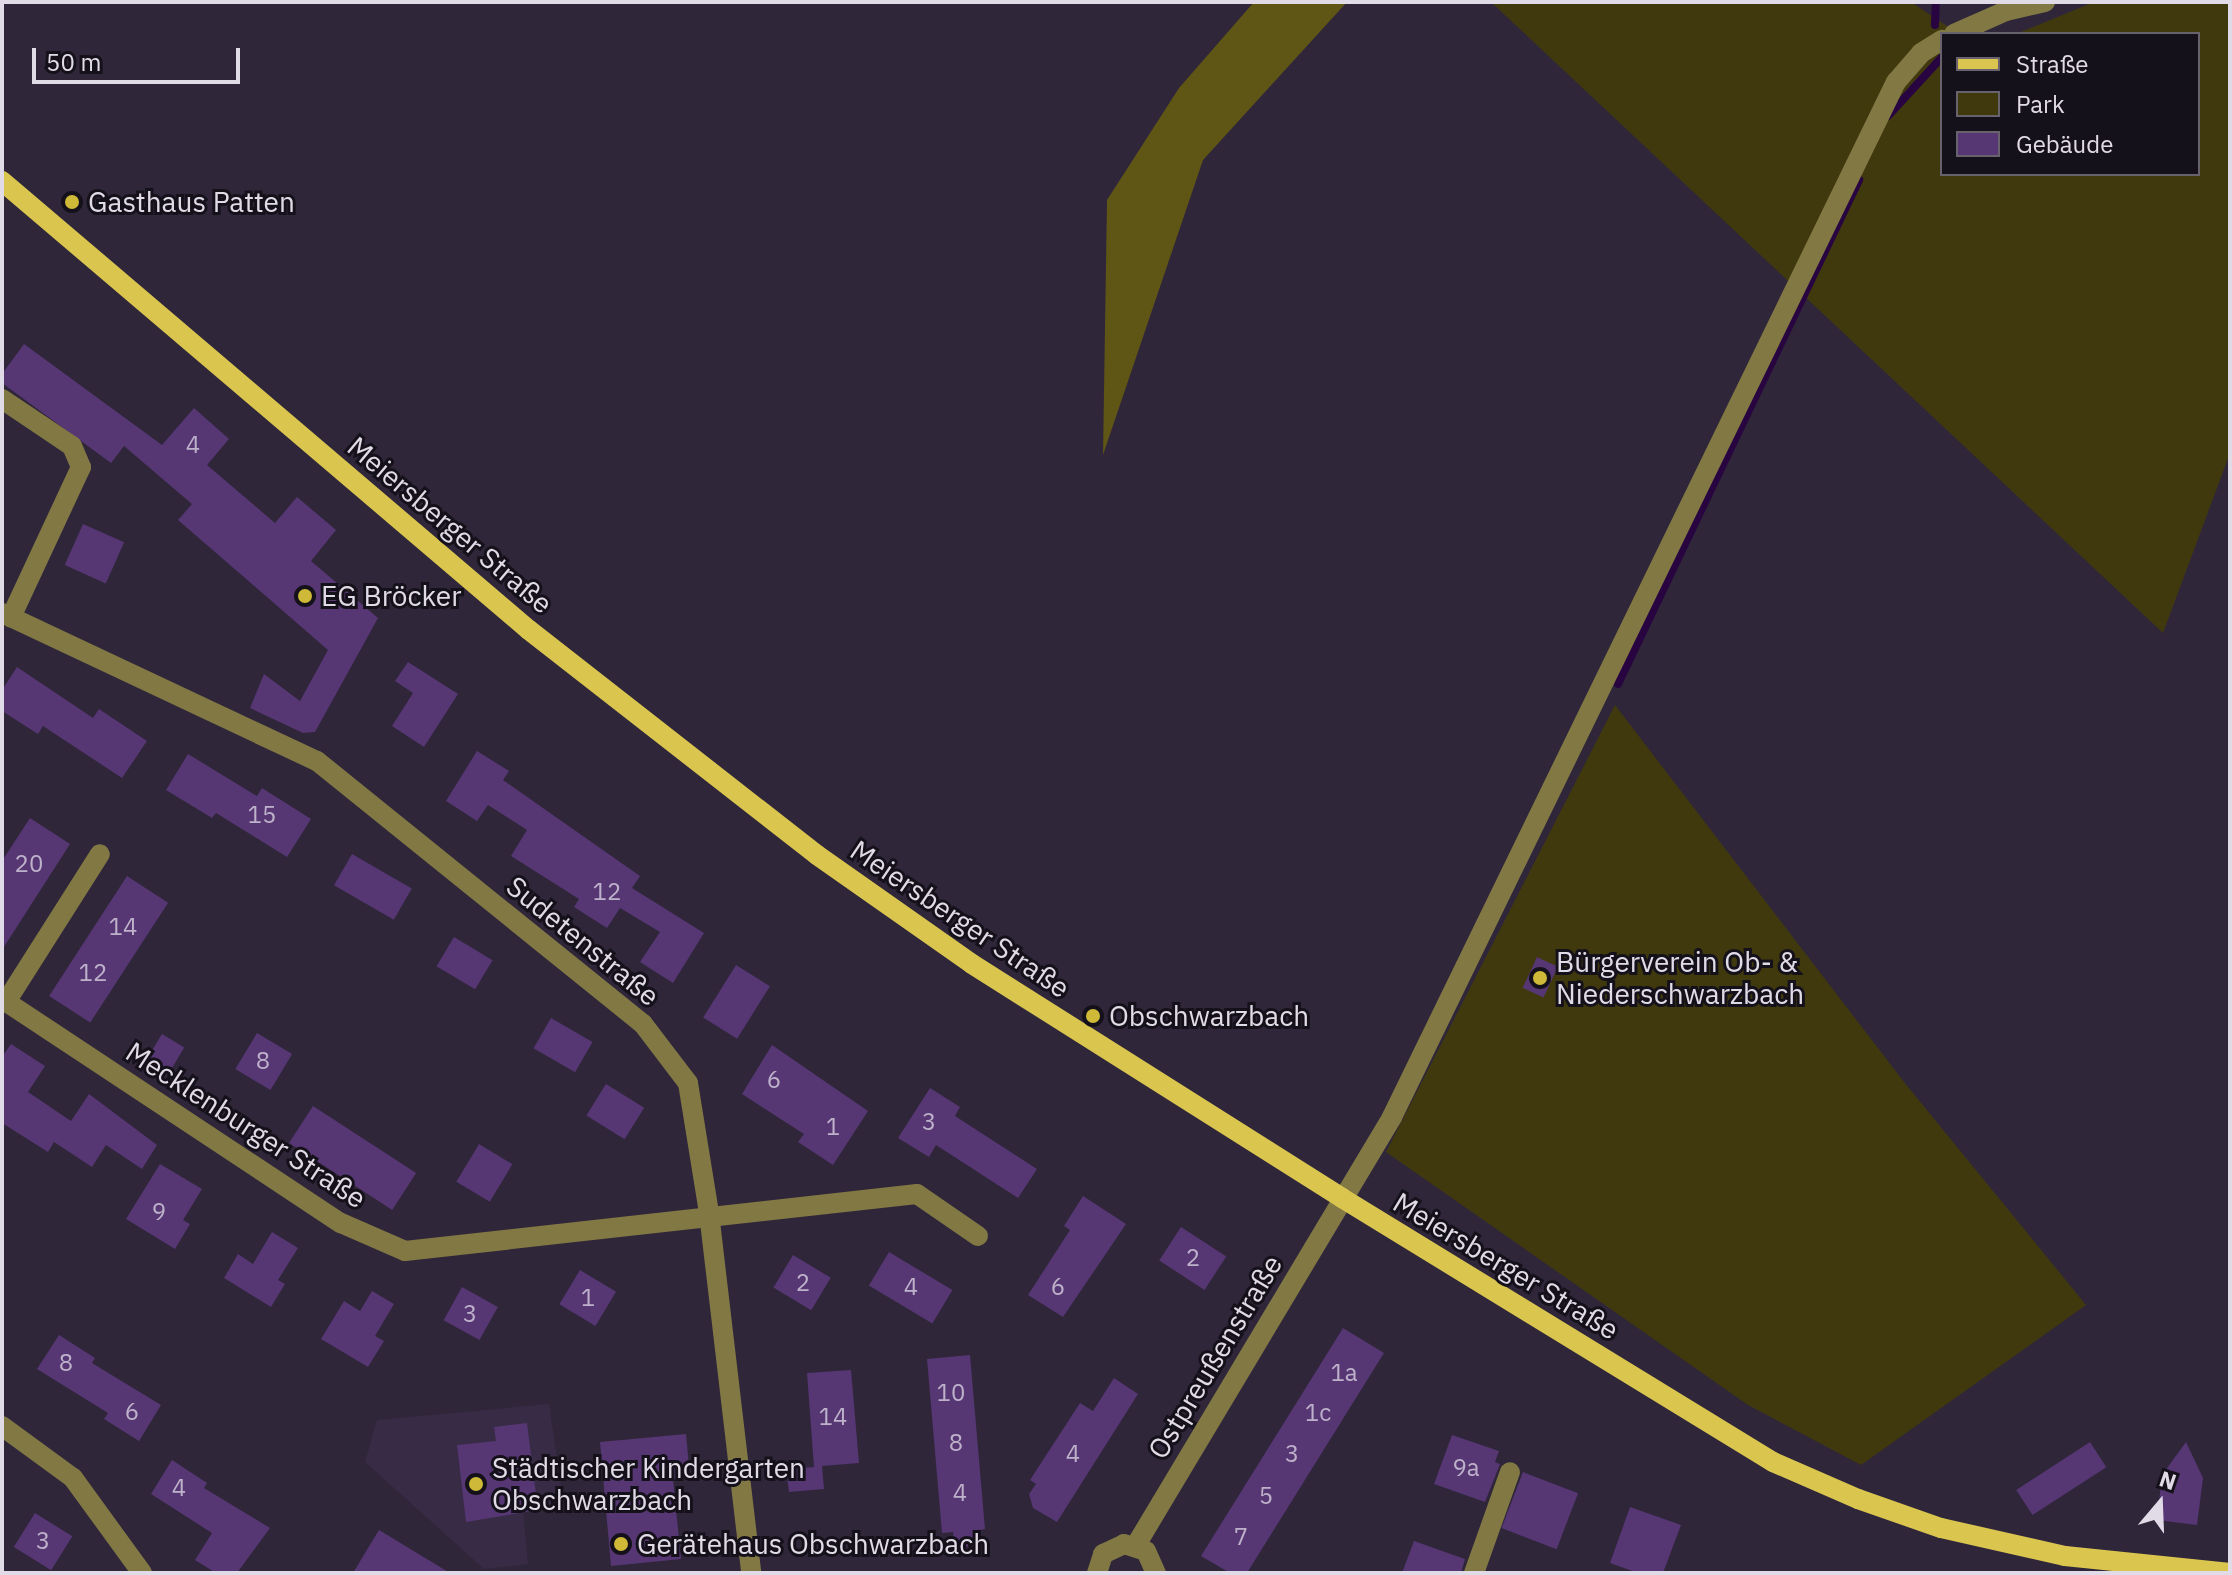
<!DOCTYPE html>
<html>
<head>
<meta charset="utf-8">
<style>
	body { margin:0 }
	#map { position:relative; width:2232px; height:1575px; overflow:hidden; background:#2f263a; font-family:"IBM Plex Sans",sans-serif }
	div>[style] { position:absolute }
	.built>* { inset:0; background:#382b45 }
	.green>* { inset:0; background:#40390e }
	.forest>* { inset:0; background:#5f5515 }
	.stream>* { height:8px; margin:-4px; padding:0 4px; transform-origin:4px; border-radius:4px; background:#280540 }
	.building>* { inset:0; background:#563673; transform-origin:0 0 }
	.minor>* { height:20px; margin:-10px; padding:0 10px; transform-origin:10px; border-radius:10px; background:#817844 }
	.major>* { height:20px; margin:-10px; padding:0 10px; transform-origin:10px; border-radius:10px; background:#dac64f }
	.dots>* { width:22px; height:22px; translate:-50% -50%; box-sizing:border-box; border:4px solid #15111a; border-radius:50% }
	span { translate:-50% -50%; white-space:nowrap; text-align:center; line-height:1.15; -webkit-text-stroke:6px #15111a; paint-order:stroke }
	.number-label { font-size:24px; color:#beb2cb }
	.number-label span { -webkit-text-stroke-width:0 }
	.poi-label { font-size:28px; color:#e1dbe8 }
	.left { translate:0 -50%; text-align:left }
	.street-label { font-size:28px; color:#e1dbe8 }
	.frame { position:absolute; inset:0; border:4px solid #e1dbe8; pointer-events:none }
	.legend { position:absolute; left:1940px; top:32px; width:260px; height:144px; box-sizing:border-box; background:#15111a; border:2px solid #67626c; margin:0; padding:10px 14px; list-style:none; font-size:24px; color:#e1dbe8 }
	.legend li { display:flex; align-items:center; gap:16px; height:40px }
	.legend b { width:40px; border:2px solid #67626c }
	.north { position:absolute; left:2120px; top:1463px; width:80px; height:80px; -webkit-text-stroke:6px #15111a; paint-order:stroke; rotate:19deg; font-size:22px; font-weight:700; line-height:32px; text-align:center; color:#e1dbe8 }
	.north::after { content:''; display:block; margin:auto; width:28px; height:36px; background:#e1dbe8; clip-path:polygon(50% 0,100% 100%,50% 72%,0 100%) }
	.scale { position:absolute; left:32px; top:48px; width:208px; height:36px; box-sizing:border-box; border:4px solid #e1dbe8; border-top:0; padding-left:10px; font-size:24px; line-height:28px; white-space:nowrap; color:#e1dbe8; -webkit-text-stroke:6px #15111a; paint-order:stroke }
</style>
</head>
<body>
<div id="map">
	<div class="built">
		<i style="clip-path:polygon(549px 1404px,564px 1507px,523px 1512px,528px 1564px,484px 1569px,365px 1462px,377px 1420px)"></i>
	</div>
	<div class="green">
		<i style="clip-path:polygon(1491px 2px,1911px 2px,1959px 34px,1942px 34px,1942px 174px,2198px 174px,2198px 34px,2016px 34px,2094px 2px,2230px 2px,2230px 453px,2163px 633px)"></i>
		<i style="clip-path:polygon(1615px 705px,1904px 1082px,2086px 1305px,1861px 1465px,1748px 1405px,1386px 1152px)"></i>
	</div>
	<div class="forest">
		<i style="clip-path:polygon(1254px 2px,1347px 2px,1203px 160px,1103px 455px,1107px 200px,1179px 88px)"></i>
	</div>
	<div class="stream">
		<i style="left:1935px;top:25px;width:23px;rotate:-88deg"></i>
		<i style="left:1888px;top:116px;width:80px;rotate:-47.5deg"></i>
		<i style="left:1618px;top:684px;width:559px;rotate:-64.44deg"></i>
	</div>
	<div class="building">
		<i style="clip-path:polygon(24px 344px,162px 445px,194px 408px,229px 439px,207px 465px,275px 523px,297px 497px,336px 530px,311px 561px,378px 618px,315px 732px,303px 733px,250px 708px,264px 674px,300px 701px,328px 650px,178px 520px,192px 504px,124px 446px,111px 463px,2px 383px,2px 374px)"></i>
		<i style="left:83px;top:524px;width:45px;height:45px;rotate:24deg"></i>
		<i style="clip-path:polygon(408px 662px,458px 694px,424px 747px,392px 726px,413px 693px,395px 681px)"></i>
		<i style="clip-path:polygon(17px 667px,93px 718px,99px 709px,147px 741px,122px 778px,43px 726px,38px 734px,2px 711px,2px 690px)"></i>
		<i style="clip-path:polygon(477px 751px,509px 771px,503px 780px,640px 876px,632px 888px,704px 933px,673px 983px,640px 962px,660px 932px,620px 908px,607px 928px,574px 907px,579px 899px,511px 856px,527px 830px,488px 805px,477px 821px,446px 801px)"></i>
		<i style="clip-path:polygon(188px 754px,257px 796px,262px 788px,311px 819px,287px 857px,216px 813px,212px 818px,166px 790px)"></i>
		<i style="clip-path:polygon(30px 818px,70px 844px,2px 950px,2px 861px)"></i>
		<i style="left:352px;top:854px;width:69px;height:36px;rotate:30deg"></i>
		<i style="left:127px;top:876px;width:49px;height:143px;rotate:33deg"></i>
		<i style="left:454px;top:937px;width:45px;height:34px;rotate:31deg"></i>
		<i style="left:1537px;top:957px;width:23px;height:34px;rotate:25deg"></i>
		<i style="left:736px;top:965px;width:40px;height:62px;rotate:32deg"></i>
		<i style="left:551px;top:1018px;width:48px;height:35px;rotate:30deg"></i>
		<i style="left:257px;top:1033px;width:41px;height:42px;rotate:31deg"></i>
		<i style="left:162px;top:1034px;width:26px;height:29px;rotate:31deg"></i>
		<i style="clip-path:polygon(11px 1044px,45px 1066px,28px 1092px,71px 1121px,89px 1094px,157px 1145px,142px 1169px,106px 1145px,92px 1167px,54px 1142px,48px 1152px,2px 1123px,2px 1057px)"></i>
		<i style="clip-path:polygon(772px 1045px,868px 1111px,833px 1165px,798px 1142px,804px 1134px,742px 1094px)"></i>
		<i style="left:606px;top:1084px;width:45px;height:37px;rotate:32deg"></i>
		<i style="clip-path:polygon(930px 1088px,960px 1107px,955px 1116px,1037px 1169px,1018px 1198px,936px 1145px,929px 1157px,898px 1138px)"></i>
		<i style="left:313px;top:1106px;width:123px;height:44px;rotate:33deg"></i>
		<i style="left:479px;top:1144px;width:39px;height:44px;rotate:31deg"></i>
		<i style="clip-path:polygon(160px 1164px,202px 1189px,183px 1220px,190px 1224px,175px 1249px,126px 1219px)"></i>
		<i style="clip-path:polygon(1083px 1196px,1126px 1224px,1063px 1317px,1028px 1295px,1070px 1230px,1064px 1226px)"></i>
		<i style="left:1181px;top:1227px;width:54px;height:40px;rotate:33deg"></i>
		<i style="clip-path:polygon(272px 1232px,298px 1248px,278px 1280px,285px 1284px,271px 1307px,224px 1278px,238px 1254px,253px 1264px)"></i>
		<i style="left:889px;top:1252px;width:74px;height:39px;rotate:31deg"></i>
		<i style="left:793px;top:1255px;width:44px;height:38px;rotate:31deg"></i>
		<i style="left:580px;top:1270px;width:42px;height:40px;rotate:31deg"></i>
		<i style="left:462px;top:1287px;width:41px;height:38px;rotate:29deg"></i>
		<i style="clip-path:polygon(372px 1291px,394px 1304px,375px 1336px,384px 1341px,368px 1367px,321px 1339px,344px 1301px,360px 1311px)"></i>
		<i style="clip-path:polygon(1343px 1328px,1384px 1353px,1247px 1573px,1230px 1573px,1201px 1556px)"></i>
		<i style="clip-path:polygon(59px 1335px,95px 1358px,92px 1363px,161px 1405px,139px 1441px,104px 1419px,108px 1413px,37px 1369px)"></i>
		<i style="clip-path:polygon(970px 1355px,985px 1529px,980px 1530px,981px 1545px,954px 1548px,953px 1532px,942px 1533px,927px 1359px)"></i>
		<i style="clip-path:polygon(851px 1370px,859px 1463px,822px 1466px,824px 1489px,789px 1492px,786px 1469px,814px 1467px,807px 1373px)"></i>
		<i style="clip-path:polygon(1114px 1378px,1138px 1394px,1057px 1522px,1033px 1508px,1029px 1494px,1036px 1484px,1030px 1480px,1080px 1403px,1093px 1411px)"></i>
		<i style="clip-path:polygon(527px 1423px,538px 1510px,466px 1522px,457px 1445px,496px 1441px,494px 1427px)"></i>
		<i style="clip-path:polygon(686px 1434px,690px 1477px,673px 1479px,681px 1559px,611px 1566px,600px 1442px)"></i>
		<i style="clip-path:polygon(1452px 1435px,1499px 1451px,1495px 1462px,1500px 1464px,1485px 1502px,1434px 1484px)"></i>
		<i style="left:2090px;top:1442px;width:30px;height:88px;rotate:57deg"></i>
		<i style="clip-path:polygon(2186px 1442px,2203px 1478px,2197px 1525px,2157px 1520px,2162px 1475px)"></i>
		<i style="clip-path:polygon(172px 1460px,207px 1483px,204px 1488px,270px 1528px,237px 1573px,216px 1573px,195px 1560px,212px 1533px,151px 1494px)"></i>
		<i style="left:1523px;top:1472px;width:59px;height:60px;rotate:21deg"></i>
		<i style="clip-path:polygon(1630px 1507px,1681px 1525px,1663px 1573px,1638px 1573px,1610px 1563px)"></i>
		<i style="left:35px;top:1513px;width:44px;height:40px;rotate:32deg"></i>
		<i style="clip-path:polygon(379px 1530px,450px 1573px,353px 1573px)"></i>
		<i style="clip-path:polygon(1414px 1541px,1465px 1559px,1461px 1573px,1402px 1573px)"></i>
	</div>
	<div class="minor">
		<i style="left:1954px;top:34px;width:57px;rotate:-23.9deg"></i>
		<i style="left:2006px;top:11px;width:40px;rotate:-13deg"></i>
		<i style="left:2px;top:399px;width:84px;rotate:33.9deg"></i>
		<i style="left:72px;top:446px;width:23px;rotate:67deg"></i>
		<i style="left:81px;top:467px;width:166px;rotate:115deg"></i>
		<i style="left:2px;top:613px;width:348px;rotate:25.2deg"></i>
		<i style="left:317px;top:761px;width:419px;rotate:38.9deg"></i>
		<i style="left:643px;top:1024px;width:74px;rotate:52.7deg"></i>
		<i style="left:688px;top:1083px;width:132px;rotate:80.8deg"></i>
		<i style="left:709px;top:1213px;width:362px;rotate:83.3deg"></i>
		<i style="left:2px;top:999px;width:406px;rotate:33.5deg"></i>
		<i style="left:341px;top:1223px;width:70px;rotate:23.6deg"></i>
		<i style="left:405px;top:1251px;width:515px;rotate:-6.35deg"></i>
		<i style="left:917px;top:1194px;width:74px;rotate:34.5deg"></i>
		<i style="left:6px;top:1002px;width:175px;rotate:-57.6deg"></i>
		<i style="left:2px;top:1426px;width:88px;rotate:36.2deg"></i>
		<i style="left:73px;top:1478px;width:117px;rotate:54deg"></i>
		<i style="left:1136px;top:1545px;width:499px;rotate:-59.1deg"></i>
		<i style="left:1392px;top:1117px;width:1151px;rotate:-64.04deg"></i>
		<i style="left:1896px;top:82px;width:38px;rotate:-49deg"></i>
		<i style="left:1921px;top:53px;width:25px;rotate:-32deg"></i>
		<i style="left:1097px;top:1573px;width:20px;rotate:-72deg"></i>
		<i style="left:1103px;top:1554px;width:23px;rotate:-25deg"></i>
		<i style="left:1124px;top:1544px;width:23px;rotate:18deg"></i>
		<i style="left:1146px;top:1551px;width:24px;rotate:66deg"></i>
		<i style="left:1474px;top:1573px;width:107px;rotate:-70.4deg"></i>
	</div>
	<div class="major">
		<i style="left:2px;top:181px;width:692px;rotate:40.43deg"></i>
		<i style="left:529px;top:630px;width:365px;rotate:38deg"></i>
		<i style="left:817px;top:855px;width:189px;rotate:35.1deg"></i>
		<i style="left:972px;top:964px;width:438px;rotate:32.3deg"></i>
		<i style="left:1342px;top:1198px;width:505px;rotate:31.49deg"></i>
		<i style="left:1773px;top:1462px;width:93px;rotate:23.5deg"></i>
		<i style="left:1858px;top:1499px;width:88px;rotate:19.3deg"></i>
		<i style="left:1941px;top:1528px;width:127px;rotate:12.7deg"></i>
		<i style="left:2065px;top:1556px;width:166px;rotate:5.9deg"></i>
	</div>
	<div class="dots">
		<i style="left:72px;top:202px;background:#ceb938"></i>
		<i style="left:305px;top:596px;background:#ceb938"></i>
		<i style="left:1540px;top:978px;background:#ceb938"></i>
		<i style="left:1093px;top:1016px;background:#ceb938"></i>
		<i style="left:476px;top:1484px;background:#ceb938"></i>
		<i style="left:621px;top:1544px;background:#ceb938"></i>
	</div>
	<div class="number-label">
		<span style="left:193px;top:445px">4</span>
		<span style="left:262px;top:815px">15</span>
		<span style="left:29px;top:864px">20</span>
		<span style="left:607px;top:892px">12</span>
		<span style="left:123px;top:927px">14</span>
		<span style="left:93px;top:973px">12</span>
		<span style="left:263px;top:1061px">8</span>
		<span style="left:774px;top:1080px">6</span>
		<span style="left:929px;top:1122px">3</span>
		<span style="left:833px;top:1127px">1</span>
		<span style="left:159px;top:1212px">9</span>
		<span style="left:1193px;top:1258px">2</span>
		<span style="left:803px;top:1283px">2</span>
		<span style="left:911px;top:1287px">4</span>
		<span style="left:1058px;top:1287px">6</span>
		<span style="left:588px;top:1298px">1</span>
		<span style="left:470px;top:1314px">3</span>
		<span style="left:66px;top:1363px">8</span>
		<span style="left:1344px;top:1373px">1a</span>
		<span style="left:951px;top:1393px">10</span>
		<span style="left:132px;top:1412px">6</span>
		<span style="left:1318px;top:1413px">1c</span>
		<span style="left:833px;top:1417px">14</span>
		<span style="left:956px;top:1443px">8</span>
		<span style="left:1073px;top:1454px">4</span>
		<span style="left:1292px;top:1454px">3</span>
		<span style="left:1466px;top:1468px">9a</span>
		<span style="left:179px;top:1488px">4</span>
		<span style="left:960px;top:1493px">4</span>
		<span style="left:1266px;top:1496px">5</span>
		<span style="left:1241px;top:1537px">7</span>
		<span style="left:43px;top:1541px">3</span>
	</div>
	<div class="poi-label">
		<span class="left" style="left:88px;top:202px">Gasthaus Patten</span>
		<span class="left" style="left:321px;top:596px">EG Bröcker</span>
		<span class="left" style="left:1556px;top:978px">Bürgerverein Ob- &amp;<br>Niederschwarzbach</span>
		<span class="left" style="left:1109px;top:1016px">Obschwarzbach</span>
		<span class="left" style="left:492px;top:1484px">Städtischer Kindergarten<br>Obschwarzbach</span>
		<span class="left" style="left:637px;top:1544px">Gerätehaus Obschwarzbach</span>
	</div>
	<div class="street-label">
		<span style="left:450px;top:525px;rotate:40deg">Meiersberger Straße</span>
		<span style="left:960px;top:919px;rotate:34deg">Meiersberger Straße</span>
		<span style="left:583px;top:941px;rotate:39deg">Sudetenstraße</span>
		<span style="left:246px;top:1125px;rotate:33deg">Mecklenburger Straße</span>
		<span style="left:1506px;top:1266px;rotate:31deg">Meiersberger Straße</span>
		<span style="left:1215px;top:1357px;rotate:-59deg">Ostpreußenstraße</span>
	</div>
	<div class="frame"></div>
	<ul class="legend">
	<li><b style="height:10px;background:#dac64f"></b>Straße</li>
	<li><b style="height:22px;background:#40390e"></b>Park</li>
	<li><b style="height:22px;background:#563673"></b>Gebäude</li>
	</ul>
	<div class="north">N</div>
	<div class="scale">50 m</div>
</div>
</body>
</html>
